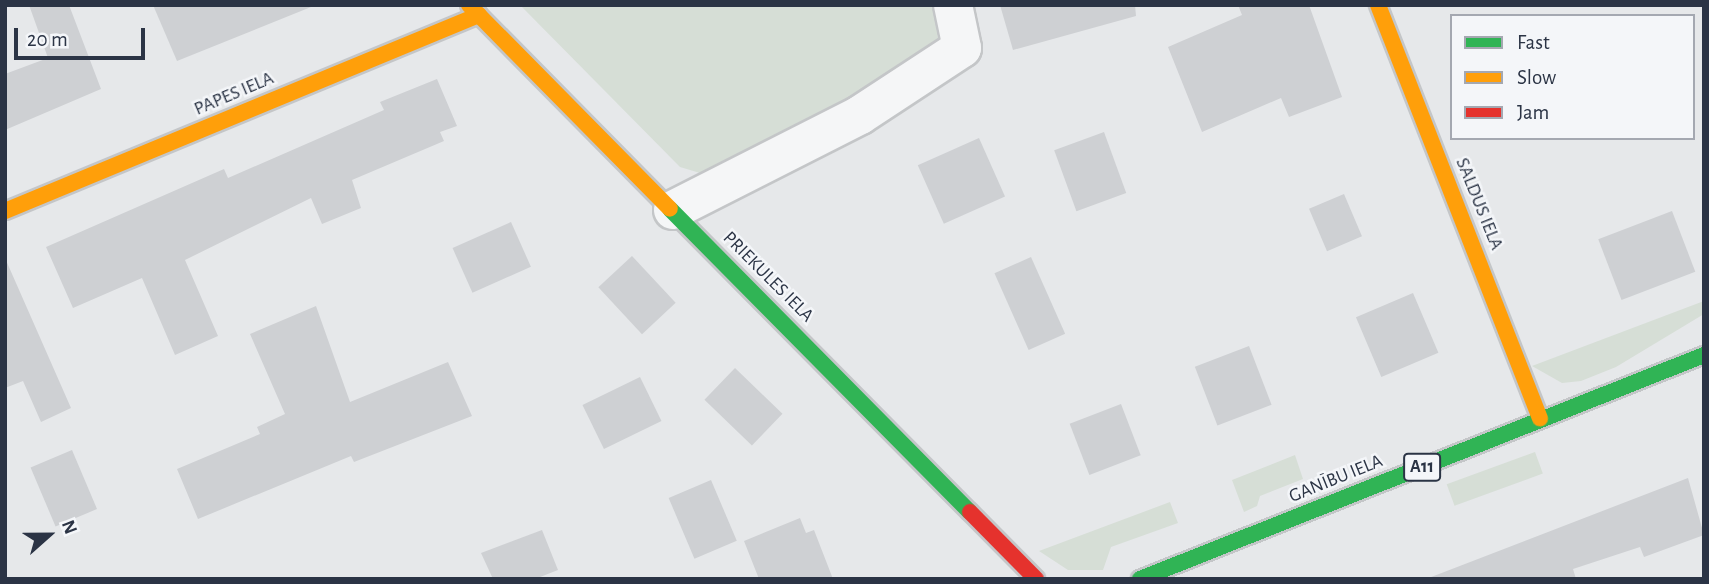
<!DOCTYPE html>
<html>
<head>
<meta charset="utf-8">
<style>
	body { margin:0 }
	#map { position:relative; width:1709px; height:584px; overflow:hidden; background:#e6e8ea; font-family:"Alegreya Sans",sans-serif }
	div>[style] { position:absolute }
	.green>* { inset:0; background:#d6ded6; transform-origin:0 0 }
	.building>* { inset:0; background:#ced0d3; transform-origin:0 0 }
	.roads { filter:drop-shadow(2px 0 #c4c6c8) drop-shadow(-2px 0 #c4c6c8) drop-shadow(0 2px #c4c6c8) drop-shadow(0 -2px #c4c6c8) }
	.street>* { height:38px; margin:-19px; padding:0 19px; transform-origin:19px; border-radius:19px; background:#f5f6f7 }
	.fast>* { height:16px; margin:-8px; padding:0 8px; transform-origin:8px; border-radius:8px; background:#30b455 }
	.slow>* { height:16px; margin:-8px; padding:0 8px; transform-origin:8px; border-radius:8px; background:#ff9f0a }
	.jam>* { height:16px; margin:-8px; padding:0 8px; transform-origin:8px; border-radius:8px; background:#e5322d }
	span { translate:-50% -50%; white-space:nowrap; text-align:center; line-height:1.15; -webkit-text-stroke:5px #f4f6f9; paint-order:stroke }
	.shield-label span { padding:2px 5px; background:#f4f6f9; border:2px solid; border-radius:5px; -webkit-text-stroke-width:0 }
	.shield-label { font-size:18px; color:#2b3445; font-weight:700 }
	.street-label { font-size:19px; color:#2b3445 }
	.frame { position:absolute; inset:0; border:7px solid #2b3445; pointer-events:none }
	.legend { position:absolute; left:1450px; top:14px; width:245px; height:126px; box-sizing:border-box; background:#f4f6f9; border:2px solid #a4a8b1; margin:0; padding:9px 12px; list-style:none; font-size:21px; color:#2b3445 }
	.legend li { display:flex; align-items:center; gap:14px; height:35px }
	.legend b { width:35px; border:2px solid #a4a8b1 }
	.north { position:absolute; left:14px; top:500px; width:70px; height:70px; -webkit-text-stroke:5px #f4f6f9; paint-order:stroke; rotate:69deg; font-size:19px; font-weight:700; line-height:28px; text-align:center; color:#2b3445 }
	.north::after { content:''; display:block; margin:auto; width:24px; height:32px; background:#2b3445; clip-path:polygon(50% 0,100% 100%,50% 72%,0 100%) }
	.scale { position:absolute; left:14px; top:28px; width:131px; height:32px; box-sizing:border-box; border:4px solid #2b3445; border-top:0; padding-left:9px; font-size:21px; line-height:24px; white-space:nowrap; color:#2b3445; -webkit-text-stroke:5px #f4f6f9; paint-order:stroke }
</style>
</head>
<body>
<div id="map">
	<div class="green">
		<i style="clip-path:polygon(520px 5px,932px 5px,939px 43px,842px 109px,710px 176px,680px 167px)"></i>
		<i style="clip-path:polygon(1704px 301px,1704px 314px,1616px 367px,1581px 381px,1562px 383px,1532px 366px)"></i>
		<i style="left:1535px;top:452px;width:23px;height:94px;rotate:70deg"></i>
		<i style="clip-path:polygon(1295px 455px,1303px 479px,1260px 496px,1257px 506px,1244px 512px,1232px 480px)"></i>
		<i style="clip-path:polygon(1170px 502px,1178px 523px,1111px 547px,1103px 570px,1068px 570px,1039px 551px)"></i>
	</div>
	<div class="building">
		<i style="clip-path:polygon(29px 5px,69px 5px,101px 89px,5px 130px,5px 74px,48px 58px)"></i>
		<i style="clip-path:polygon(153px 5px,310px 5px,311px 7px,177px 61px)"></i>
		<i style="clip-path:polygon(1000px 5px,1135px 5px,1136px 16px,1013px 50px)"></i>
		<i style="clip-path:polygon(1238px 5px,1309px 5px,1342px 97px,1289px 117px,1281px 98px,1202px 132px,1168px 47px,1242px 15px)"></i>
		<i style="clip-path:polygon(437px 79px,457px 126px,440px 132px,444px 141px,352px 180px,361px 208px,322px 224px,311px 198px,185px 260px,218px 336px,175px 355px,142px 278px,73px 308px,46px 247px,224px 169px,228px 178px,384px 110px,380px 102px)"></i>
		<i style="left:1104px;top:132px;width:65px;height:53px;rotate:70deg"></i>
		<i style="left:979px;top:138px;width:64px;height:67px;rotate:66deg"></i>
		<i style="left:1344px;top:194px;width:46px;height:38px;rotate:67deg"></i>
		<i style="left:1672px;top:211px;width:65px;height:79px;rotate:69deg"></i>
		<i style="left:511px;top:222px;width:49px;height:64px;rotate:66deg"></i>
		<i style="left:632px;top:256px;width:64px;height:46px;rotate:47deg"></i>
		<i style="left:1031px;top:257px;width:84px;height:40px;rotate:66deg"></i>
		<i style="clip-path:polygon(5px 258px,71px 408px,41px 422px,23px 381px,5px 388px)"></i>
		<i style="left:1413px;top:293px;width:65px;height:62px;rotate:67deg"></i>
		<i style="clip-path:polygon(316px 306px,350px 402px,448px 362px,472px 416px,354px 462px,351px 456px,198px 519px,177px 469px,260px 434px,257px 427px,285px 414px,250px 334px)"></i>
		<i style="left:1249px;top:346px;width:63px;height:58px;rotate:69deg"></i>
		<i style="left:735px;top:368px;width:66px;height:44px;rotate:44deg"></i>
		<i style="left:640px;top:377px;width:49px;height:64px;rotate:64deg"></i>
		<i style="left:1121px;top:404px;width:55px;height:55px;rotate:69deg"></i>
		<i style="left:72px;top:450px;width:64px;height:45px;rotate:67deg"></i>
		<i style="clip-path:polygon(1688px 478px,1704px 535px,1644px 557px,1640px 547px,1573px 569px,1576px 579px,1426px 579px)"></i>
		<i style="left:711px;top:480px;width:66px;height:46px;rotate:67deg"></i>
		<i style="clip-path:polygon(800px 518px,806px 533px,814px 530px,833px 579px,759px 579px,744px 541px)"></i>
		<i style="clip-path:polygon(542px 530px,558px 570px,535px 579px,493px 579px,481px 553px)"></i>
	</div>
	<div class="roads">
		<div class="street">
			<i style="left:673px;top:210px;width:210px;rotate:-26.9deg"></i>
			<i style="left:860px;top:115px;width:122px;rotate:-33.3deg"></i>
			<i style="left:962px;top:48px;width:44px;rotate:-101.8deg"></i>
		</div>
		<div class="fast">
			<i style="left:670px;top:209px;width:426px;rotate:45.3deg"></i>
			<i style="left:1140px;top:579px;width:607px;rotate:-21.66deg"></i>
		</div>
		<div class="slow">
			<i style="left:469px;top:5px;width:286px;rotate:45.4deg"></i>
			<i style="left:1378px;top:5px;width:444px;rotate:68.6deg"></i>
			<i style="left:5px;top:211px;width:513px;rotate:-22.47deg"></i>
		</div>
		<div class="jam">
			<i style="left:970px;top:512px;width:94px;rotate:45.4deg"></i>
		</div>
	</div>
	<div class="shield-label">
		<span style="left:1422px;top:467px">A11</span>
	</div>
	<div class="street-label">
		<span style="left:234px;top:94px;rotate:-23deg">PAPES IELA</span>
		<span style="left:1479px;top:204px;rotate:68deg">SALDUS IELA</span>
		<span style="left:768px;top:277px;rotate:45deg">PRIEKULES IELA</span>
		<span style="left:1336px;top:479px;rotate:-22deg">GANĪBU IELA</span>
	</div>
	<div class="frame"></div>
	<ul class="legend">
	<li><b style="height:9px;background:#30b455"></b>Fast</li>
	<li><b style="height:9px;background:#ff9f0a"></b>Slow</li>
	<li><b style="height:9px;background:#e5322d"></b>Jam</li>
	</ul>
	<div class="north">N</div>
	<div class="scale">20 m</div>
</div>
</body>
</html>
